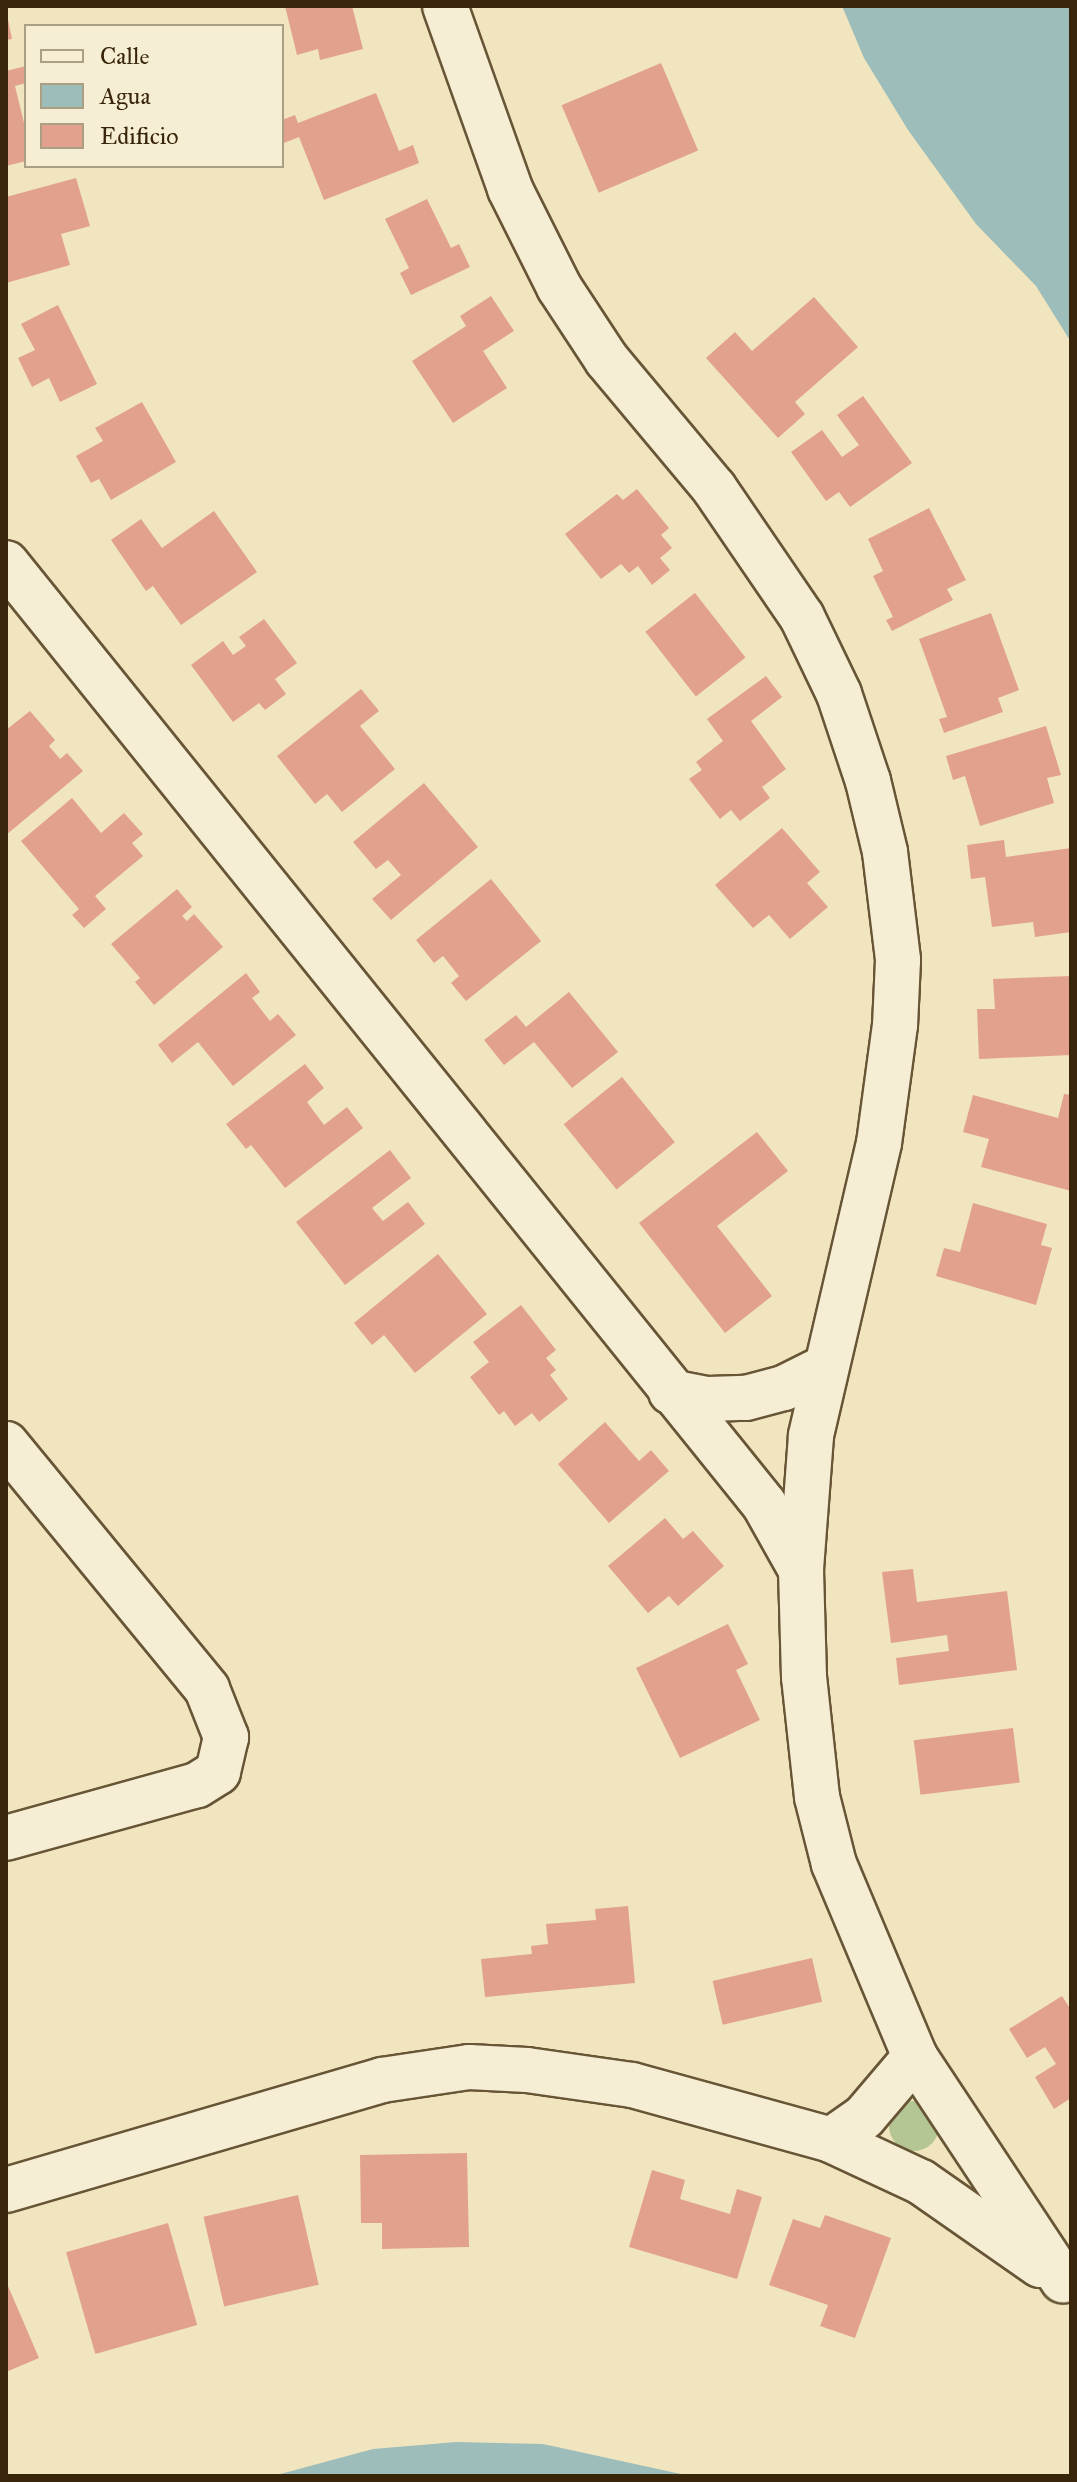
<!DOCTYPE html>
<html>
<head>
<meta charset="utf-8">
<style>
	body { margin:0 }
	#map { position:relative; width:1077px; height:2482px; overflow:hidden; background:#f0e5be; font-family:"IM FELL Great Primer",serif }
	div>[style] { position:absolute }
	.green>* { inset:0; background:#b5c695 }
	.round { border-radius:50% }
	.water>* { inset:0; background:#9dbdba }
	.building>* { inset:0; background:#e2a18e; transform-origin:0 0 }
	.roads { filter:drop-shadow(2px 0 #675536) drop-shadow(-2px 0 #675536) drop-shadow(0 2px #675536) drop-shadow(0 -2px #675536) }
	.street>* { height:44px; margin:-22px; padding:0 22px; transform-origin:22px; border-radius:22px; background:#f5eed5 }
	span { translate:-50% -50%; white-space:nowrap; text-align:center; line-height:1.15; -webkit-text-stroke:8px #f5eed5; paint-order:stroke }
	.frame { position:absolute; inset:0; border:8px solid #392509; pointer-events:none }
	.legend { position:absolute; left:24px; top:24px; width:260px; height:144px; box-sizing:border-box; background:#f5eed5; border:2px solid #aa9e83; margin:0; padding:10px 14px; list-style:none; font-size:24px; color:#392509 }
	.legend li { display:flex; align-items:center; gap:16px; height:40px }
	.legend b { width:40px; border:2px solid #aa9e83 }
</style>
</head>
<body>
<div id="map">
	<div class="green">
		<i class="round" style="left:889px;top:2101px;width:50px;height:50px"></i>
	</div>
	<div class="water">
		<i style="clip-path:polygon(842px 6px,1071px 6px,1071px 342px,1036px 286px,976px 224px,908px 130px,864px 58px)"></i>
		<i style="clip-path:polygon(456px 2442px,543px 2444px,690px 2476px,273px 2476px,373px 2449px)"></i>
	</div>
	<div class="building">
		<i style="clip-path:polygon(285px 6px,352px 6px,363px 49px,320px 60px,318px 49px,297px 55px)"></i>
		<i style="clip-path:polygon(6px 9px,12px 39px,6px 40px)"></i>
		<i style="left:661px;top:63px;width:95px;height:108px;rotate:67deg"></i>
		<i style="clip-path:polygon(26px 66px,26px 83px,15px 86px,26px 131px,26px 161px,6px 166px,6px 71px)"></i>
		<i style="clip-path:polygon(376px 93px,399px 151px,413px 145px,419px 163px,324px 200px,299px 137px,284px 143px,282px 120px,295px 115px,298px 123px)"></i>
		<i style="clip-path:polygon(76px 178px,90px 226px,61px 234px,70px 265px,6px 283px,6px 197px)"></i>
		<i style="clip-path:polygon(427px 199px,451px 248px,459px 244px,470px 267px,411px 295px,400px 273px,409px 268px,385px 219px)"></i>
		<i style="clip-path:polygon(491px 296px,514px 331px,483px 351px,507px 388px,453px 423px,412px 361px,466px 326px,460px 316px)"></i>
		<i style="clip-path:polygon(814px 297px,858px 347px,795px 402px,805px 414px,778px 438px,706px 358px,735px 332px,752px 351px)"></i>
		<i style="clip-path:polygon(58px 305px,97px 384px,60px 402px,49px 378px,32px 387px,18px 358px,35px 350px,21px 324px)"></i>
		<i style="clip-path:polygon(863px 396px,912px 463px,850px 507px,839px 492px,826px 501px,791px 452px,822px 430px,842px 457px,859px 445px,837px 415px)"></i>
		<i style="clip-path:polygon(142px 402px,176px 462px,111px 500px,99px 479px,91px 483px,76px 456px,103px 441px,95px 428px)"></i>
		<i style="clip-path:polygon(637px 489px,669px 528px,661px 535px,672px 548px,660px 558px,670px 570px,652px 585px,638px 566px,629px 573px,621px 564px,601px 579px,565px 534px,617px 494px,623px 500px)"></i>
		<i style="clip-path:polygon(929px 508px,966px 580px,947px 589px,953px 600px,892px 631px,886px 620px,893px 617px,873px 576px,883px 571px,868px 539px)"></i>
		<i style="clip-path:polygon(214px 511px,257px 572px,181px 625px,153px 586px,146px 591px,111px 540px,141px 519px,162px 548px)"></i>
		<i style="left:695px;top:593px;width:82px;height:63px;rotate:52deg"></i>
		<i style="clip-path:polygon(991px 613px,1019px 690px,998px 698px,1003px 712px,944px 733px,939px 719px,947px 717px,919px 639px)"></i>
		<i style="clip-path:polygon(264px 619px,297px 663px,275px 679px,286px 694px,265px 710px,259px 703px,233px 722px,191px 665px,223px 641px,233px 655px,246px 646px,239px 637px)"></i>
		<i style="clip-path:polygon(766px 676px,782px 697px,751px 721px,786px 769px,762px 787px,770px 798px,740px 821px,731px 810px,720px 819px,689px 779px,702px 770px,696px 762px,723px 741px,707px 719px)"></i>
		<i style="clip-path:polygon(361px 689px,379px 711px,360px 726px,395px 769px,342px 812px,327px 794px,315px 804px,277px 756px)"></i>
		<i style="clip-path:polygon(30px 711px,55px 740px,49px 746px,60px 759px,67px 753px,83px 771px,6px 835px,6px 730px)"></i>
		<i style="clip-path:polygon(1046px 726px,1061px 775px,1047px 778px,1054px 803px,980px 826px,965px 776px,953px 780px,946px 756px)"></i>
		<i style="clip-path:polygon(424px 783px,478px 847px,391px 920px,372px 899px,401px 875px,388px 860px,376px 869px,353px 842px)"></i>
		<i style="clip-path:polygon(72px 798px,101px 833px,124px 813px,143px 834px,132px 843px,143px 856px,95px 896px,106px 909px,84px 928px,72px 915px,79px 909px,21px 841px)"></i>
		<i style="clip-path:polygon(782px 828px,820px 872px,807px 883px,828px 907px,790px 939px,769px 915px,753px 928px,715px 885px)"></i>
		<i style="clip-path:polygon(1004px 840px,1006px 857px,1071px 848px,1071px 932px,1035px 937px,1033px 922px,992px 927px,985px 877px,971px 879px,967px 845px)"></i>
		<i style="clip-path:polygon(491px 879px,541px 941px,466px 1001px,451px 983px,459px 976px,443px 956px,434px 963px,416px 940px)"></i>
		<i style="clip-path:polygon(177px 889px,192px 907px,182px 916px,187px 921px,194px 914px,223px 947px,154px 1005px,135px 982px,140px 978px,111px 944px)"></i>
		<i style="clip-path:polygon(246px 973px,260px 992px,252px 998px,270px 1021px,278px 1014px,296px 1035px,233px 1086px,198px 1042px,172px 1063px,158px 1045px)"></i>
		<i style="clip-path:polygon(1071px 976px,1071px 1055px,979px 1059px,977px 1009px,995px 1009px,993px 979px)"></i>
		<i style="clip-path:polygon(569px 992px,618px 1052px,572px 1088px,534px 1042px,504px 1065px,484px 1040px,516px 1015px,526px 1027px)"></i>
		<i style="clip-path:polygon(305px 1064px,324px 1088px,307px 1102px,324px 1125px,347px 1107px,363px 1128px,285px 1188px,251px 1145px,246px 1149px,226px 1124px)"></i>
		<i style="left:622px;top:1077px;width:84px;height:75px;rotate:51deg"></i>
		<i style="clip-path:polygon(1064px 1094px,1071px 1095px,1071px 1191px,981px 1167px,989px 1139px,963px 1132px,973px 1095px,1058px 1118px)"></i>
		<i style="clip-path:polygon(757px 1132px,788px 1171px,717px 1226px,772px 1296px,725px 1333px,639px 1223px)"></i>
		<i style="clip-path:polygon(390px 1150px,411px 1178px,372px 1208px,383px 1221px,408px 1202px,425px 1224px,345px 1285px,296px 1222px)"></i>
		<i style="clip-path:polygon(973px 1203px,1047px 1224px,1041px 1245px,1052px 1248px,1036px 1305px,936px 1276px,944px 1248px,960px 1252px)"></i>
		<i style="clip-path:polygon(438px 1254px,487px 1314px,415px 1373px,384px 1335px,372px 1345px,354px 1323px)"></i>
		<i style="clip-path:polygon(521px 1305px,556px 1350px,546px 1358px,556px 1370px,550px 1375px,568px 1399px,539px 1422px,532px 1413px,515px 1426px,504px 1411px,499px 1415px,470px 1377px,489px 1362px,473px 1342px)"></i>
		<i style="clip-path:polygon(605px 1422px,639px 1461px,651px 1450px,669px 1471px,609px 1523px,558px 1464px)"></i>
		<i style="clip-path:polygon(665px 1518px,683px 1539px,693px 1531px,724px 1566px,678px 1606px,669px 1596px,648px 1613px,608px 1566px)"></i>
		<i style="clip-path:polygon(913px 1569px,917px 1602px,1007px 1591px,1017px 1670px,899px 1685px,896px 1658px,949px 1651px,947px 1635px,891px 1643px,882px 1572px)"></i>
		<i style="clip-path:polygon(728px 1624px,748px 1664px,736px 1670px,760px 1720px,680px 1758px,636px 1668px)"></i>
		<i style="left:1013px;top:1728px;width:55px;height:100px;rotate:83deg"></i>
		<i style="clip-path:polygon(628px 1906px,635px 1983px,485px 1997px,481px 1959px,532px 1954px,531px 1946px,548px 1944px,546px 1924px,596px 1920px,595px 1909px)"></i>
		<i style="left:812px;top:1958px;width:45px;height:102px;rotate:77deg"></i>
		<i style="clip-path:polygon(1062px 1996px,1071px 2010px,1071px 2098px,1054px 2109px,1035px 2077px,1056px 2064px,1045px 2047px,1027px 2058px,1009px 2029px)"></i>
		<i style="clip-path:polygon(467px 2153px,469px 2247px,382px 2249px,382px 2223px,361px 2223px,360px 2155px)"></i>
		<i style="clip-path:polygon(652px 2170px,685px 2180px,680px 2199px,730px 2214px,737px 2189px,762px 2197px,737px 2279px,629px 2247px)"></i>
		<i style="left:298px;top:2195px;width:92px;height:97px;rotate:77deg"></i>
		<i style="clip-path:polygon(825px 2215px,891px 2238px,855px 2338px,820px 2326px,828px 2305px,769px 2285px,793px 2219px,820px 2228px)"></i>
		<i style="left:168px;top:2223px;width:106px;height:106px;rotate:74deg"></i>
		<i style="clip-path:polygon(8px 2286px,39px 2358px,6px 2372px,6px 2287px)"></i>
	</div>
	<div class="roads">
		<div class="street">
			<i style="left:445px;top:6px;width:194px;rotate:70.4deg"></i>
			<i style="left:510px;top:189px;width:110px;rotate:63.4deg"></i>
			<i style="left:559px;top:287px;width:87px;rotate:56.7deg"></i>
			<i style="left:607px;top:360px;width:167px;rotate:50.1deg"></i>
			<i style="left:714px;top:488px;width:156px;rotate:55.7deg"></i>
			<i style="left:802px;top:617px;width:85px;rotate:64.3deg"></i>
			<i style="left:839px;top:694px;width:92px;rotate:71.6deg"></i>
			<i style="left:868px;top:781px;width:73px;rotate:76.5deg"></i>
			<i style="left:885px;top:852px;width:109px;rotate:83.1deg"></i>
			<i style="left:898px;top:960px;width:65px;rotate:92.6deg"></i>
			<i style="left:895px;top:1025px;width:119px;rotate:97.7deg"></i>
			<i style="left:879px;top:1143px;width:301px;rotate:103.1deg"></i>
			<i style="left:811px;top:1436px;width:134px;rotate:94.3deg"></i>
			<i style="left:801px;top:1570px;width:107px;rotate:88.4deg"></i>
			<i style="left:804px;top:1677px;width:121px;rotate:83.8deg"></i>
			<i style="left:817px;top:1797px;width:69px;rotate:75.8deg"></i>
			<i style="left:834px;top:1864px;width:209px;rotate:67.2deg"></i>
			<i style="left:915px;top:2057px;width:268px;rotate:56.5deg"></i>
			<i style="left:6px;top:563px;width:1208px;rotate:51.15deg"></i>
			<i style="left:764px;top:1504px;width:76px;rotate:60.7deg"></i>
			<i style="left:671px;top:1392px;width:38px;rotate:11deg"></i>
			<i style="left:708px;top:1399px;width:38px;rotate:-2deg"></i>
			<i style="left:746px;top:1398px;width:39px;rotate:-15deg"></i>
			<i style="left:784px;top:1388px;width:47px;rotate:-26.6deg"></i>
			<i style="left:6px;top:1444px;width:317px;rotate:50.6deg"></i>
			<i style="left:207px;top:1689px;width:52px;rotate:68.4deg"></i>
			<i style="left:226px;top:1737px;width:36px;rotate:103deg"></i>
			<i style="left:218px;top:1772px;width:25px;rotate:148deg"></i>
			<i style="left:197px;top:1785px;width:198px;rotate:164.5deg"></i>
			<i style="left:831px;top:2140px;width:40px;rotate:-34.9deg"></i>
			<i style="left:864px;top:2117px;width:79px;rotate:-49.6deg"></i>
			<i style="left:6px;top:2190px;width:392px;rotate:-16.3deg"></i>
			<i style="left:382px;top:2080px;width:88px;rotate:-8.5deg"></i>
			<i style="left:469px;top:2067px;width:58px;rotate:3deg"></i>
			<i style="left:527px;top:2070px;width:106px;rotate:8.1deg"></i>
			<i style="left:632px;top:2085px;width:206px;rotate:15.4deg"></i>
			<i style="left:831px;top:2140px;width:99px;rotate:25deg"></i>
			<i style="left:921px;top:2182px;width:145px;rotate:34.9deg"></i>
		</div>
	</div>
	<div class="frame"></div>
	<ul class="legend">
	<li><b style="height:10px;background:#f5eed5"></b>Calle</li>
	<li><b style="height:22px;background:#9dbdba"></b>Agua</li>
	<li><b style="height:22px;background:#e2a18e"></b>Edificio</li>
	</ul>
</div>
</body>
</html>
